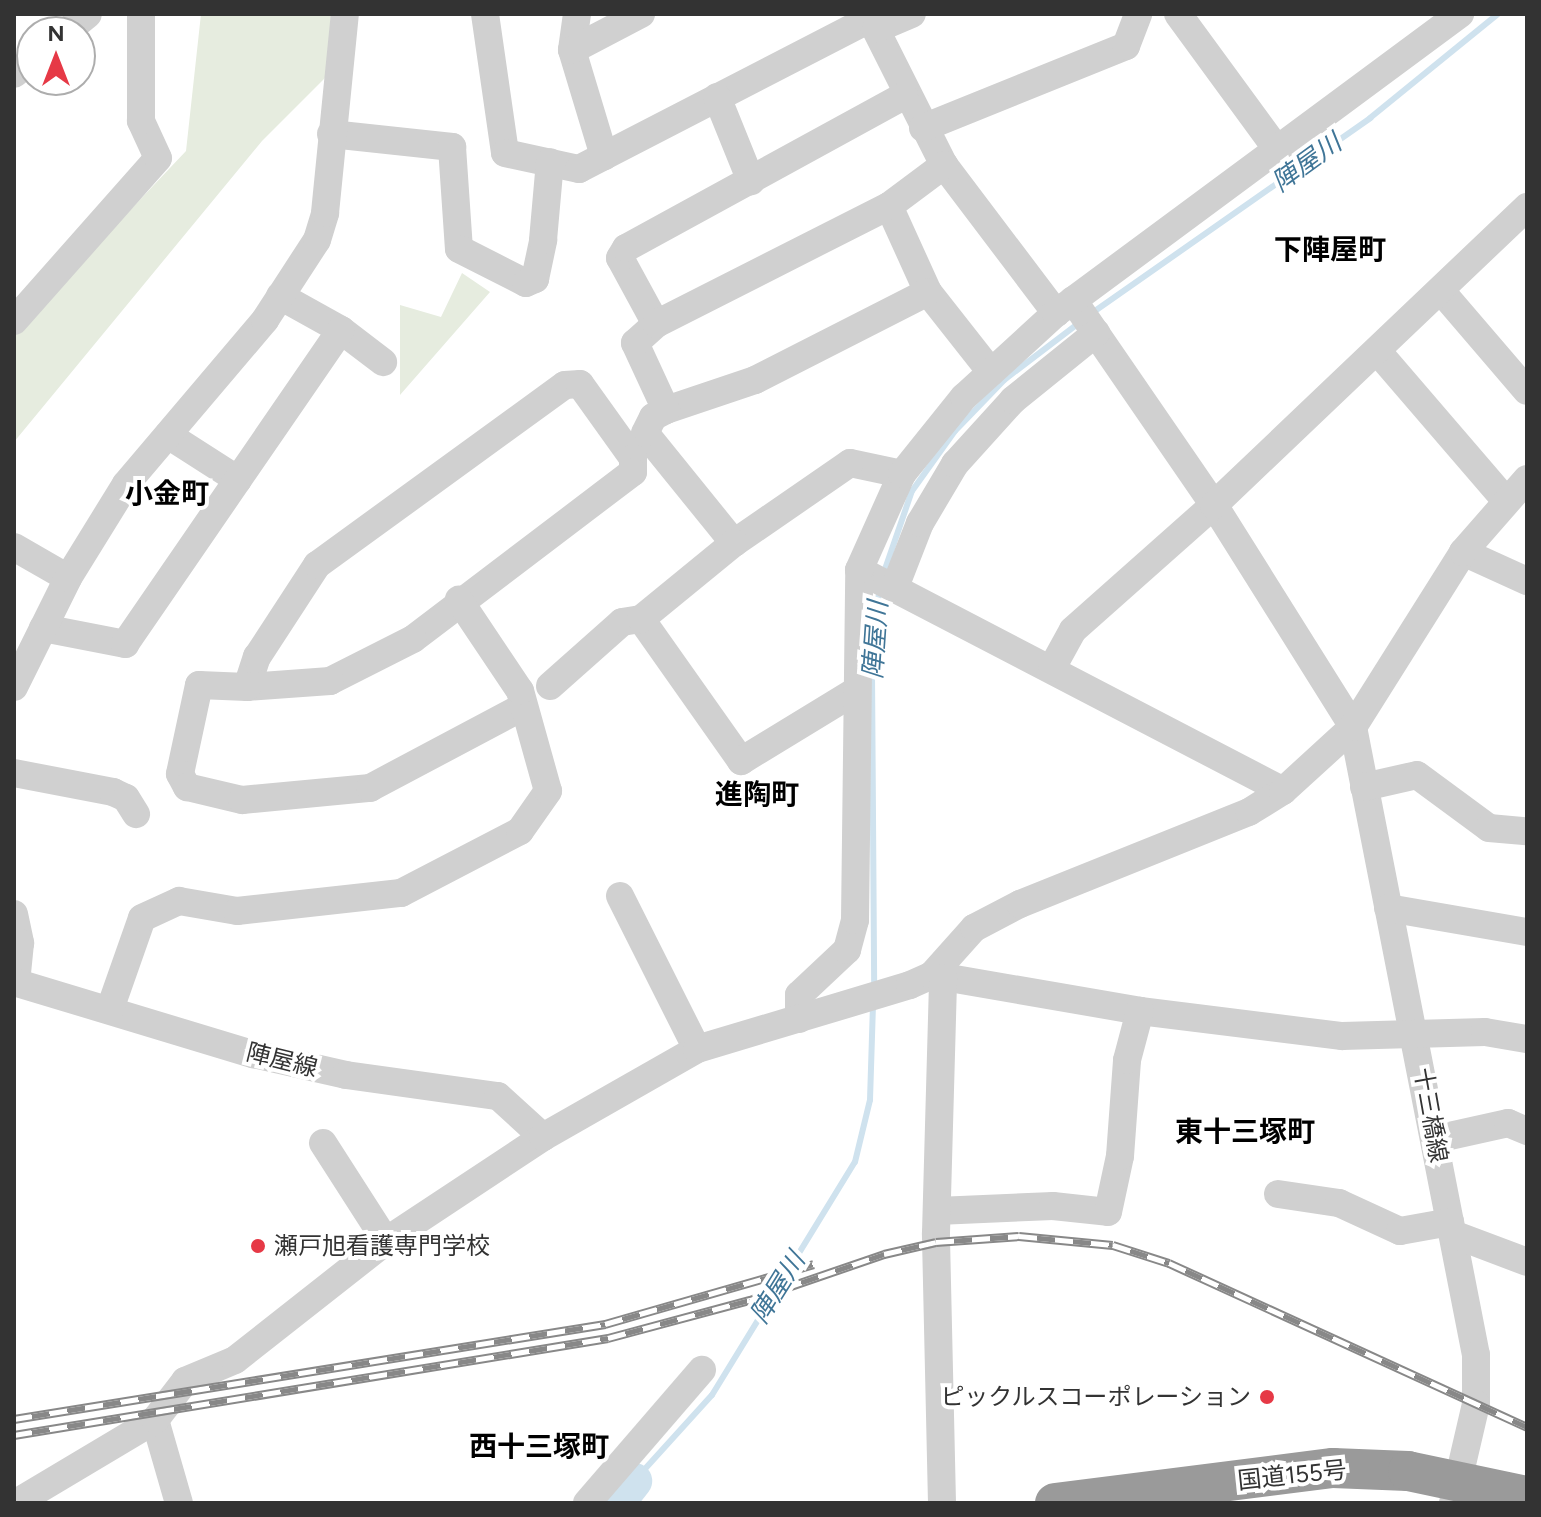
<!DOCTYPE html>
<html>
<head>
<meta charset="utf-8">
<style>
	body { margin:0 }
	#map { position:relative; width:1541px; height:1517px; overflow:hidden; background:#fff; font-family:Figtree,"Noto Sans JP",sans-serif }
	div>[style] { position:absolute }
	.green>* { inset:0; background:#e6ecdf }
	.stream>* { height:6px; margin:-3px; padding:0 3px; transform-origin:3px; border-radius:3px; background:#cfe2ee }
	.river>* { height:36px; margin:-18px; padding:0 18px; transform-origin:18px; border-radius:18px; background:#cfe2ee }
	.minor>* { height:28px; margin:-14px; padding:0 14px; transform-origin:14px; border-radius:14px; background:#d0d0d0 }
	.highway>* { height:40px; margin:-20px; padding:0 20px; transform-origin:20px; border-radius:20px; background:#9a9a9a }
	.rail>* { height:9px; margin-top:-4.5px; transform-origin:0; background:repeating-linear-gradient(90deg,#fff 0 18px,#888 0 36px); box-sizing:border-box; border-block:2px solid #888 }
	.dots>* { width:22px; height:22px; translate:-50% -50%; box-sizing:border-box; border:4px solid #fff; border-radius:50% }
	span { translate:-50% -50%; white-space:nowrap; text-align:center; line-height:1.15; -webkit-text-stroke:8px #fff; paint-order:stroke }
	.street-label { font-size:24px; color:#333 }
	.poi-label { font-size:24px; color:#333 }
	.left { translate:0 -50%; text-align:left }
	.right { translate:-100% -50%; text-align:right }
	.water-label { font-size:26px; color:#3f7597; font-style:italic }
	.quarter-label { font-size:28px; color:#000; font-weight:700 }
	.frame { position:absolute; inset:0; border:16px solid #333; pointer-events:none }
	.north { position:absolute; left:16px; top:16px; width:80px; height:80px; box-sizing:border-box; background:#fff; border:2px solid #adadad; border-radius:50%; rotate:0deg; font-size:22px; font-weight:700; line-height:32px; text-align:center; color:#333 }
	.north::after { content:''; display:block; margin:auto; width:28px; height:36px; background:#e63946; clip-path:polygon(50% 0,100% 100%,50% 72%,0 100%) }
</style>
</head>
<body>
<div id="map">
	<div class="green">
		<i style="clip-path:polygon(201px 14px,331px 14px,342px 61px,262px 141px,14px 442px,14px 333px,186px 151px)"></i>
		<i style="clip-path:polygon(462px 273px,490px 292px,400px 395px,400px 305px,441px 317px)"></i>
	</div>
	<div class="stream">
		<i style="left:1092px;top:313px;width:340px;rotate:-35deg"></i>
		<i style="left:1370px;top:118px;width:165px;rotate:-39.1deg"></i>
		<i style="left:883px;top:575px;width:89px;rotate:-71deg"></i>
		<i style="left:912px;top:491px;width:74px;rotate:-54.4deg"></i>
		<i style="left:955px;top:431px;width:71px;rotate:-46.1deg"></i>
		<i style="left:1004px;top:380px;width:96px;rotate:-37.3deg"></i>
		<i style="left:871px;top:629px;width:40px;rotate:-77deg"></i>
		<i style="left:872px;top:673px;width:316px;rotate:89.6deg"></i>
		<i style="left:634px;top:1481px;width:116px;rotate:-47.8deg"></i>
		<i style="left:712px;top:1395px;width:273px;rotate:-58.5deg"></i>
		<i style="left:855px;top:1162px;width:64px;rotate:-76.4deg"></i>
		<i style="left:870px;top:1100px;width:95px;rotate:-88.2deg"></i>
	</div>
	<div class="river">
		<i style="left:617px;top:1503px;width:28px;rotate:-52deg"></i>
	</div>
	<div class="minor">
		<i style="left:485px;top:14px;width:140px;rotate:81.8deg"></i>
		<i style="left:505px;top:153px;width:76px;rotate:12.2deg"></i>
		<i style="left:579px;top:169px;width:327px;rotate:-27.3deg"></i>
		<i style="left:577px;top:14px;width:36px;rotate:98deg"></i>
		<i style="left:572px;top:50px;width:111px;rotate:73.2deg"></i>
		<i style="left:868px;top:14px;width:169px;rotate:63.3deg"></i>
		<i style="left:944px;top:165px;width:186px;rotate:52.9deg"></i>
		<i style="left:1178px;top:14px;width:166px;rotate:53.8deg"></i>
		<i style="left:876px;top:29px;width:39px;rotate:-23deg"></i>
		<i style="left:66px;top:32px;width:28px;rotate:-39deg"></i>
		<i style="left:572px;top:50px;width:78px;rotate:-27.6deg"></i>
		<i style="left:14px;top:74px;width:23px;rotate:-38deg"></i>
		<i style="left:717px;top:97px;width:91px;rotate:68deg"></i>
		<i style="left:923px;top:128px;width:219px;rotate:-22deg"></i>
		<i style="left:1126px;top:46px;width:34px;rotate:-69deg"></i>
		<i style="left:331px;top:134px;width:122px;rotate:6.1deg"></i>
		<i style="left:452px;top:147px;width:102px;rotate:86.1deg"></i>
		<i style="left:459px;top:249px;width:75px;rotate:26.9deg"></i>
		<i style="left:526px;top:283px;width:10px;rotate:-24deg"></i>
		<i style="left:535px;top:279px;width:40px;rotate:-78deg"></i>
		<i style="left:543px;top:240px;width:78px;rotate:-84.9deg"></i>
		<i style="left:889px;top:206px;width:94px;rotate:65.6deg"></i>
		<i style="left:928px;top:292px;width:102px;rotate:51.8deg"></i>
		<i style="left:1442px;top:292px;width:130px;rotate:49.4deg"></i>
		<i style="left:280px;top:296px;width:70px;rotate:29.1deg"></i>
		<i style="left:341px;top:330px;width:53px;rotate:37.3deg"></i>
		<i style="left:1073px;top:300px;width:249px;rotate:55.5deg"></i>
		<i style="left:1214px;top:505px;width:262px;rotate:57.9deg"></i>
		<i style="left:1353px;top:727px;width:640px;rotate:78.92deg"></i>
		<i style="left:1476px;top:1355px;width:49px;rotate:90deg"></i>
		<i style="left:1476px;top:1404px;width:102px;rotate:103.1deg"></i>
		<i style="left:14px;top:321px;width:217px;rotate:-48.5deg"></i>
		<i style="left:158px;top:158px;width:41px;rotate:-114.7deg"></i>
		<i style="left:141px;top:121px;width:107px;rotate:-90deg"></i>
		<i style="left:656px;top:324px;width:75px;rotate:-118.6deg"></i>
		<i style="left:620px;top:258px;width:12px;rotate:-59deg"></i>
		<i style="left:626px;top:248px;width:317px;rotate:-28.7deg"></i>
		<i style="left:1378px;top:352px;width:196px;rotate:49.3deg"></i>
		<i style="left:666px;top:410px;width:94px;rotate:-18.6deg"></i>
		<i style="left:755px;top:380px;width:194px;rotate:-27deg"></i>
		<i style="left:168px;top:435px;width:83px;rotate:32.7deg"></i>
		<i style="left:902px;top:474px;width:53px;rotate:-168.1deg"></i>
		<i style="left:850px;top:463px;width:141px;rotate:145.4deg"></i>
		<i style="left:734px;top:543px;width:141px;rotate:-129deg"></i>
		<i style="left:645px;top:433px;width:18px;rotate:-63deg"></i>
		<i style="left:653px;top:417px;width:15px;rotate:-28deg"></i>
		<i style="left:666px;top:410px;width:74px;rotate:-114.8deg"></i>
		<i style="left:635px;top:343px;width:28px;rotate:-42deg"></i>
		<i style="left:656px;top:324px;width:261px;rotate:-26.9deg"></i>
		<i style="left:889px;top:206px;width:69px;rotate:-36.7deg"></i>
		<i style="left:14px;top:547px;width:62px;rotate:29.9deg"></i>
		<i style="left:1463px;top:552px;width:70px;rotate:24.4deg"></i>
		<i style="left:859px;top:570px;width:478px;rotate:27.5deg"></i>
		<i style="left:895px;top:587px;width:69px;rotate:-68.7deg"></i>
		<i style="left:920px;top:523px;width:69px;rotate:-59.3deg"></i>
		<i style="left:955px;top:464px;width:86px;rotate:-47.8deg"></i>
		<i style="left:1013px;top:400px;width:107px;rotate:-38.9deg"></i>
		<i style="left:641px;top:619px;width:174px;rotate:54.8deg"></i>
		<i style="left:741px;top:761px;width:132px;rotate:-31.4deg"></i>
		<i style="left:43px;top:628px;width:84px;rotate:11deg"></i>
		<i style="left:125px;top:644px;width:381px;rotate:-55.5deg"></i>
		<i style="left:1052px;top:668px;width:43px;rotate:-61.1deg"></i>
		<i style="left:1073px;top:630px;width:188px;rotate:-41.6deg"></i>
		<i style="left:1214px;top:505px;width:432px;rotate:-43.6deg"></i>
		<i style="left:550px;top:686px;width:96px;rotate:-41.6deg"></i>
		<i style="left:622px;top:622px;width:19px;rotate:-9deg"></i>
		<i style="left:641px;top:619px;width:120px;rotate:-39.3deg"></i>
		<i style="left:14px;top:687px;width:122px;rotate:-63.6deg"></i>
		<i style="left:68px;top:578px;width:110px;rotate:-58.3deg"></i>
		<i style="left:126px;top:484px;width:215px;rotate:-49.7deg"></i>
		<i style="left:265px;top:320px;width:95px;rotate:-57deg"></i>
		<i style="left:317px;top:240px;width:28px;rotate:-73deg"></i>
		<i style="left:325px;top:213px;width:200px;rotate:-84.3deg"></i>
		<i style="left:247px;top:687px;width:32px;rotate:-72deg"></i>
		<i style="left:257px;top:657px;width:110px;rotate:-56.9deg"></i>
		<i style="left:317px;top:565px;width:306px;rotate:-36deg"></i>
		<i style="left:565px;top:385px;width:15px;rotate:-4deg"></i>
		<i style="left:580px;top:384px;width:91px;rotate:54.4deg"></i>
		<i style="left:633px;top:458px;width:14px;rotate:90deg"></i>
		<i style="left:633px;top:472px;width:276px;rotate:142.8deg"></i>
		<i style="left:413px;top:639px;width:93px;rotate:153.2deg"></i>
		<i style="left:330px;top:681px;width:83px;rotate:175.9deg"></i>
		<i style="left:247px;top:687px;width:48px;rotate:-177.6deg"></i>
		<i style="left:199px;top:685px;width:91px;rotate:102.1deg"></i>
		<i style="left:180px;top:774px;width:15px;rotate:62deg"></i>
		<i style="left:187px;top:787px;width:57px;rotate:13.3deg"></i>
		<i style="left:242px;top:800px;width:129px;rotate:-5.4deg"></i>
		<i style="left:370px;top:788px;width:174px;rotate:-28deg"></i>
		<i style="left:14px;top:773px;width:101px;rotate:10.9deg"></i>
		<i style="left:113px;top:792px;width:14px;rotate:25deg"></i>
		<i style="left:126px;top:798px;width:19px;rotate:58deg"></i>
		<i style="left:1364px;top:787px;width:54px;rotate:-12.8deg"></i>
		<i style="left:1417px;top:775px;width:89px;rotate:36.4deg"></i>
		<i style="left:1489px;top:828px;width:38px;rotate:5deg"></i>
		<i style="left:620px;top:896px;width:171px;rotate:63.3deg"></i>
		<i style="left:1388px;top:908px;width:141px;rotate:9.8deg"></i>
		<i style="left:14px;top:914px;width:30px;rotate:78deg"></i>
		<i style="left:20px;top:943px;width:40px;rotate:95.7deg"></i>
		<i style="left:932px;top:975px;width:211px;rotate:9.8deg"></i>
		<i style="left:1140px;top:1011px;width:204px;rotate:7.1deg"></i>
		<i style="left:1342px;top:1036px;width:143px;rotate:-1.6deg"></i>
		<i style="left:1485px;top:1032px;width:43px;rotate:9.5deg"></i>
		<i style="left:14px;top:982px;width:250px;rotate:16.8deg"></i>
		<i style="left:253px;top:1054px;width:95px;rotate:12.7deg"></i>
		<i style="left:346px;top:1075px;width:153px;rotate:7.9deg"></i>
		<i style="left:498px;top:1096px;width:61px;rotate:42.3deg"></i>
		<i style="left:110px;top:1009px;width:96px;rotate:-70.6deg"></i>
		<i style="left:142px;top:918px;width:41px;rotate:-24.7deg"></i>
		<i style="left:179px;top:901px;width:59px;rotate:9.8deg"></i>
		<i style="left:237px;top:911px;width:165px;rotate:-6.3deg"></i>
		<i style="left:401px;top:893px;width:134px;rotate:-27.5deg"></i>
		<i style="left:520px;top:831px;width:49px;rotate:-55deg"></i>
		<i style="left:548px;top:791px;width:104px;rotate:-105.6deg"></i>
		<i style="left:520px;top:691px;width:110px;rotate:-123.8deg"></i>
		<i style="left:799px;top:1019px;width:24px;rotate:-90deg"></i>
		<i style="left:799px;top:995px;width:66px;rotate:-43.2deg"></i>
		<i style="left:847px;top:950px;width:31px;rotate:-75deg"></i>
		<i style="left:855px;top:920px;width:350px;rotate:-89.3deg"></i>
		<i style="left:859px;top:570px;width:105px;rotate:-65.9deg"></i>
		<i style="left:902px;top:474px;width:99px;rotate:-51.2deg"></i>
		<i style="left:964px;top:397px;width:125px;rotate:-42.4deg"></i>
		<i style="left:1056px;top:313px;width:503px;rotate:-36.51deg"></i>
		<i style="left:1436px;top:1139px;width:74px;rotate:-12.5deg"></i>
		<i style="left:1508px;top:1123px;width:21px;rotate:23deg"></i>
		<i style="left:323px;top:1143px;width:117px;rotate:57.3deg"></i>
		<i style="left:1278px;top:1194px;width:62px;rotate:8.4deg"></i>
		<i style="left:1339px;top:1203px;width:67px;rotate:24.7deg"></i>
		<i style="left:1400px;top:1231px;width:51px;rotate:-10.2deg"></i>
		<i style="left:937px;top:1211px;width:116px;rotate:-2.5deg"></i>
		<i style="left:1053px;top:1206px;width:55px;rotate:6.2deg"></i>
		<i style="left:1108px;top:1212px;width:57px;rotate:-77.9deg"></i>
		<i style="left:1120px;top:1156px;width:96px;rotate:-85.8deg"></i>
		<i style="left:1127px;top:1060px;width:51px;rotate:-75.1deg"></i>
		<i style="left:1453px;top:1234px;width:79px;rotate:20.7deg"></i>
		<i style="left:155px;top:1420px;width:86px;rotate:73.9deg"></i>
		<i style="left:16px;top:1503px;width:162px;rotate:-30.8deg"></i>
		<i style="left:155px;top:1420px;width:49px;rotate:-52.4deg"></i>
		<i style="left:185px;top:1381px;width:54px;rotate:-22.8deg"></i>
		<i style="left:235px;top:1360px;width:192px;rotate:-38.2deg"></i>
		<i style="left:386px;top:1241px;width:188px;rotate:-33.5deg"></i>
		<i style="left:543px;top:1137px;width:177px;rotate:-29.7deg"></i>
		<i style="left:697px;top:1049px;width:222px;rotate:-16.7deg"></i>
		<i style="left:910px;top:985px;width:24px;rotate:-24deg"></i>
		<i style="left:932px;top:975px;width:63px;rotate:-48.2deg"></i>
		<i style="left:974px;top:928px;width:52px;rotate:-27.6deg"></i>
		<i style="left:1020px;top:904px;width:247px;rotate:-21.9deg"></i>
		<i style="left:1249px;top:812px;width:40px;rotate:-32deg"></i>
		<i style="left:1283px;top:791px;width:95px;rotate:-42.4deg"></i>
		<i style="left:1353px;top:727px;width:207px;rotate:-57.8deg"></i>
		<i style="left:1463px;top:552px;width:97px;rotate:-48.8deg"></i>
		<i style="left:587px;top:1503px;width:176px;rotate:-49.2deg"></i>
		<i style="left:942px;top:1503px;width:270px;rotate:-91.3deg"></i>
		<i style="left:936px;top:1233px;width:255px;rotate:-88.4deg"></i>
	</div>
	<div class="highway">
		<i style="left:1055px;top:1503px;width:280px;rotate:-7.2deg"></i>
		<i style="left:1333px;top:1468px;width:75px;rotate:2.3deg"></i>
		<i style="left:1408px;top:1471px;width:122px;rotate:11.9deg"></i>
	</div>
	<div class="rail">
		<i style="left:14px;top:1419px;width:599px;rotate:-9.13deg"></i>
		<i style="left:605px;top:1324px;width:217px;rotate:-16deg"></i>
		<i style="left:14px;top:1435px;width:602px;rotate:-9.27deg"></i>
		<i style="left:608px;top:1338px;width:147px;rotate:-15deg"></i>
		<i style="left:750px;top:1300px;width:142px;rotate:-18.9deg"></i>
		<i style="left:884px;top:1254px;width:53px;rotate:-13deg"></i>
		<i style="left:936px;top:1242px;width:83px;rotate:-4.1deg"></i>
		<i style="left:1019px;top:1236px;width:94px;rotate:5.5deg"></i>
		<i style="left:1113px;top:1245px;width:59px;rotate:17.8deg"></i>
		<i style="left:1169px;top:1263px;width:394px;rotate:24.6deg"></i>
	</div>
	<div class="dots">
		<i style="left:258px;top:1246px;background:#e63946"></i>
		<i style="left:1267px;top:1397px;background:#e63946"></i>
	</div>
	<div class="street-label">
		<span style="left:282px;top:1060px;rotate:14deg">陣屋線</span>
		<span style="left:1431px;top:1115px;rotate:80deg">十三橋線</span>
		<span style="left:1292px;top:1475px;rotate:-6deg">国道155号</span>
	</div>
	<div class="poi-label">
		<span class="left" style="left:274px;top:1246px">瀬戸旭看護専門学校</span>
		<span class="right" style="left:1251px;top:1397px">ピックルスコーポレーション</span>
	</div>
	<div class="water-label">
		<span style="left:1307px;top:163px;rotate:-36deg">陣屋川</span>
		<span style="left:876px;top:640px;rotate:-86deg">陣屋川</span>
		<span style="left:778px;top:1288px;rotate:-58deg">陣屋川</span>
	</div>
	<div class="quarter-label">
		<span style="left:1330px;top:249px">下陣屋町</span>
		<span style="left:167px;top:493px">小金町</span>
		<span style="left:757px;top:794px">進陶町</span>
		<span style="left:1245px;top:1131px">東十三塚町</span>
		<span style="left:539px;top:1446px">西十三塚町</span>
	</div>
	<div class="frame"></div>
	<div class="north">N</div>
</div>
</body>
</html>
